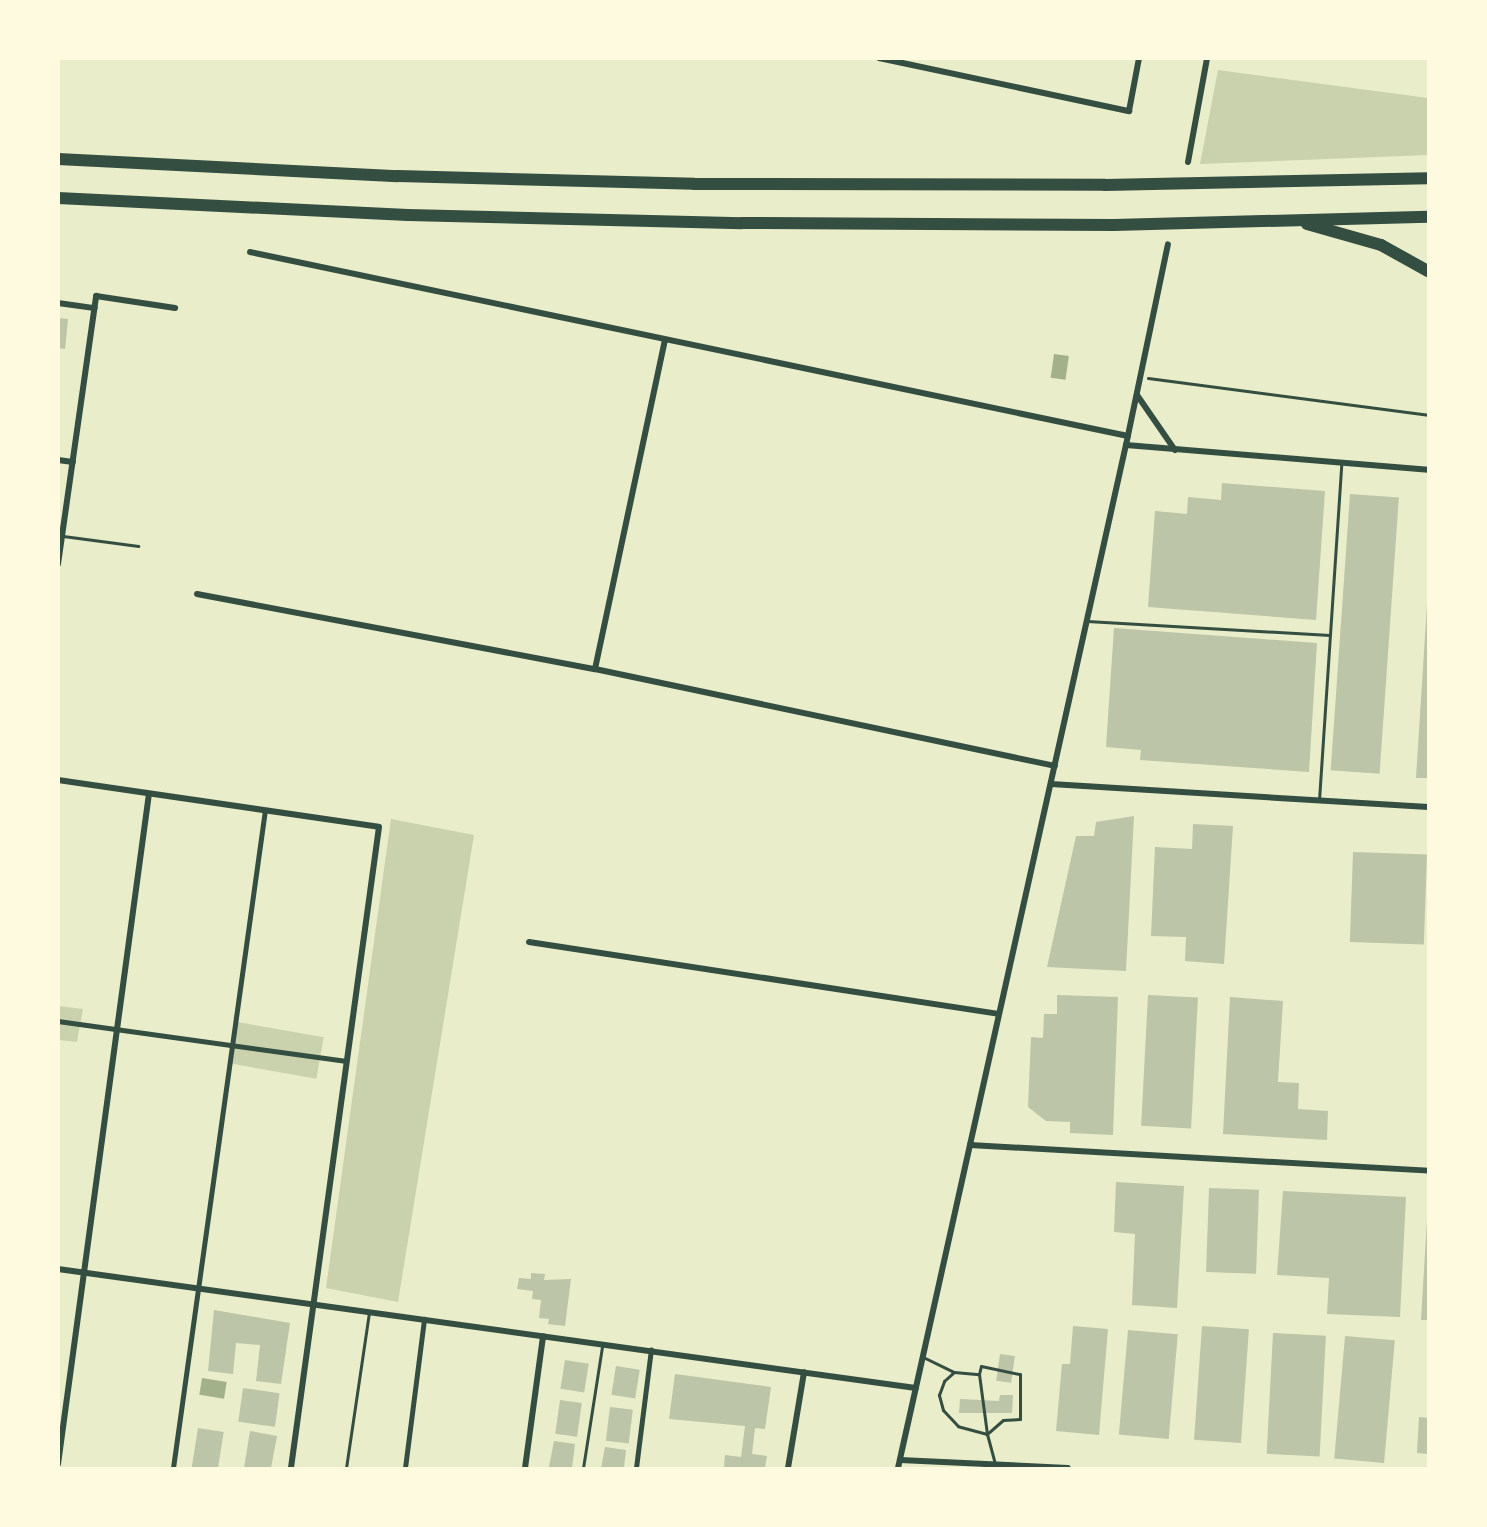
<!DOCTYPE html>
<html>
<head>
<meta charset="utf-8">
<style>
	body { margin:0 }
	#map { position:relative; width:1487px; height:1527px; overflow:hidden; background:#e9edc9; font-family:"Varela Round",sans-serif }
	div>[style] { position:absolute }
	.green>* { inset:0; background:#cad2ad; transform-origin:0 0 }
	.water>* { inset:0; background:#a3b18a; transform-origin:0 0 }
	.building>* { inset:0; background:#bcc5a7; transform-origin:0 0 }
	.path>* { height:3px; margin:-1.5px; padding:0 1.5px; transform-origin:1.5px; border-radius:1.5px; background:#344e41 }
	.service>* { height:3px; margin:-1.5px; padding:0 1.5px; transform-origin:1.5px; border-radius:1.5px; background:#344e41 }
	.pedestrian>* { height:4.5px; margin:-2.25px; padding:0 2.25px; transform-origin:2.25px; border-radius:2.25px; background:#344e41 }
	.minor>* { height:6px; margin:-3px; padding:0 3px; transform-origin:3px; border-radius:3px; background:#344e41 }
	.motorway>* { height:12px; margin:-6px; padding:0 6px; transform-origin:6px; border-radius:6px; background:#344e41 }
	span { translate:-50% -50%; white-space:nowrap; text-align:center; line-height:1.15; -webkit-text-stroke:4.5px #fefae0; paint-order:stroke }
	.frame { position:absolute; inset:0; border:60px solid #fefae0; pointer-events:none }
</style>
</head>
<body>
<div id="map">
	<div class="green">
		<i style="clip-path:polygon(1218px 70px,1428px 98px,1428px 155px,1200px 164px)"></i>
		<i style="clip-path:polygon(391px 819px,474px 835px,398px 1302px,326px 1288px)"></i>
		<i style="clip-path:polygon(58px 1006px,83px 1009px,77px 1042px,59px 1040px)"></i>
		<i style="left:237px;top:1022px;width:88px;height:42px;rotate:10deg"></i>
	</div>
	<div class="water">
		<i style="left:1054px;top:354px;width:15px;height:24px;rotate:8deg"></i>
		<i style="left:202px;top:1378px;width:25px;height:17px;rotate:9deg"></i>
	</div>
	<div class="building">
		<i style="clip-path:polygon(58px 318px,68px 319px,65px 349px,58px 348px)"></i>
		<i style="clip-path:polygon(1222px 483px,1325px 491px,1316px 620px,1148px 607px,1155px 511px,1187px 514px,1188px 497px,1221px 500px)"></i>
		<i style="left:1350px;top:494px;width:49px;height:277px;rotate:4deg"></i>
		<i style="clip-path:polygon(1427px 605px,1428px 605px,1428px 778px,1416px 778px)"></i>
		<i style="clip-path:polygon(1114px 628px,1317px 643px,1309px 772px,1140px 760px,1141px 750px,1106px 747px)"></i>
		<i style="clip-path:polygon(1134px 816px,1126px 971px,1047px 967px,1076px 836px,1094px 836px,1096px 822px)"></i>
		<i style="clip-path:polygon(1193px 824px,1233px 826px,1224px 964px,1185px 961px,1186px 937px,1151px 936px,1155px 847px,1192px 849px)"></i>
		<i style="left:1353px;top:852px;width:74px;height:90px;rotate:2deg"></i>
		<i style="clip-path:polygon(1057px 995px,1118px 997px,1113px 1135px,1070px 1133px,1070px 1122px,1046px 1121px,1028px 1107px,1031px 1037px,1043px 1038px,1044px 1014px,1057px 1014px)"></i>
		<i style="left:1148px;top:995px;width:50px;height:131px;rotate:3deg"></i>
		<i style="clip-path:polygon(1230px 997px,1283px 1001px,1278px 1082px,1299px 1083px,1298px 1109px,1328px 1111px,1327px 1140px,1223px 1134px)"></i>
		<i style="clip-path:polygon(1116px 1182px,1184px 1186px,1177px 1308px,1132px 1305px,1135px 1234px,1114px 1232px)"></i>
		<i style="left:1209px;top:1188px;width:50px;height:84px;rotate:2deg"></i>
		<i style="clip-path:polygon(1283px 1191px,1406px 1197px,1400px 1317px,1327px 1314px,1329px 1278px,1277px 1275px)"></i>
		<i style="clip-path:polygon(1427px 1220px,1428px 1220px,1428px 1320px,1421px 1320px)"></i>
		<i style="clip-path:polygon(531px 1273px,545px 1274px,544px 1280px,571px 1279px,565px 1326px,548px 1324px,549px 1319px,539px 1318px,541px 1300px,532px 1299px,533px 1291px,517px 1289px,519px 1278px,531px 1279px)"></i>
		<i style="clip-path:polygon(214px 1310px,290px 1323px,281px 1384px,256px 1381px,260px 1345px,236px 1343px,233px 1374px,208px 1371px)"></i>
		<i style="clip-path:polygon(1073px 1326px,1108px 1329px,1099px 1435px,1056px 1431px,1062px 1364px,1070px 1364px)"></i>
		<i style="left:1202px;top:1326px;width:47px;height:114px;rotate:4deg"></i>
		<i style="left:1128px;top:1330px;width:50px;height:105px;rotate:5deg"></i>
		<i style="left:1273px;top:1333px;width:53px;height:121px;rotate:3deg"></i>
		<i style="left:1345px;top:1336px;width:50px;height:123px;rotate:5deg"></i>
		<i style="left:1000px;top:1354px;width:15px;height:27px;rotate:8deg"></i>
		<i style="left:565px;top:1360px;width:24px;height:29px;rotate:9deg"></i>
		<i style="left:616px;top:1366px;width:24px;height:29px;rotate:9deg"></i>
		<i style="clip-path:polygon(675px 1374px,771px 1387px,765px 1429px,755px 1428px,752px 1454px,767px 1456px,765px 1468px,724px 1468px,725px 1455px,741px 1457px,745px 1426px,669px 1419px)"></i>
		<i style="left:243px;top:1388px;width:37px;height:34px;rotate:8deg"></i>
		<i style="clip-path:polygon(1000px 1395px,1013px 1395px,1012px 1413px,959px 1413px,960px 1399px,999px 1401px)"></i>
		<i style="left:560px;top:1400px;width:22px;height:34px;rotate:8deg"></i>
		<i style="left:610px;top:1407px;width:23px;height:34px;rotate:7deg"></i>
		<i style="clip-path:polygon(1419px 1417px,1428px 1418px,1428px 1454px,1417px 1453px)"></i>
		<i style="left:198px;top:1428px;width:26px;height:41px;rotate:9deg"></i>
		<i style="clip-path:polygon(250px 1431px,277px 1436px,271px 1468px,244px 1468px)"></i>
		<i style="clip-path:polygon(554px 1441px,575px 1444px,572px 1468px,549px 1467px)"></i>
		<i style="clip-path:polygon(605px 1447px,626px 1450px,624px 1468px,601px 1468px)"></i>
	</div>
	<div class="path">
		<i style="left:1148px;top:378px;width:282px;rotate:7.5deg"></i>
	</div>
	<div class="service">
		<i style="left:63px;top:536px;width:76px;rotate:7.6deg"></i>
		<i style="left:1087px;top:621px;width:243px;rotate:3.3deg"></i>
		<i style="left:1319px;top:800px;width:336px;rotate:-86.2deg"></i>
		<i style="left:923px;top:1357px;width:34px;rotate:26deg"></i>
		<i style="left:979px;top:1374px;width:8px;rotate:-76deg"></i>
		<i style="left:981px;top:1366px;width:40px;rotate:12deg"></i>
		<i style="left:1020px;top:1374px;width:45px;rotate:90deg"></i>
		<i style="left:1020px;top:1419px;width:17px;rotate:177deg"></i>
		<i style="left:1003px;top:1420px;width:21px;rotate:139deg"></i>
		<i style="left:987px;top:1434px;width:30px;rotate:-165deg"></i>
		<i style="left:958px;top:1426px;width:22px;rotate:-133deg"></i>
		<i style="left:943px;top:1410px;width:16px;rotate:-105deg"></i>
		<i style="left:939px;top:1395px;width:15px;rotate:-70deg"></i>
		<i style="left:944px;top:1381px;width:13px;rotate:-42deg"></i>
		<i style="left:954px;top:1372px;width:25px;rotate:5deg"></i>
		<i style="left:979px;top:1374px;width:61px;rotate:82.4deg"></i>
		<i style="left:987px;top:1434px;width:31px;rotate:75deg"></i>
		<i style="left:346px;top:1468px;width:157px;rotate:-81.6deg"></i>
		<i style="left:583px;top:1468px;width:123px;rotate:-81.1deg"></i>
	</div>
	<div class="pedestrian">
		<i style="left:58px;top:1021px;width:291px;rotate:7.9deg"></i>
		<i style="left:173px;top:1468px;width:664px;rotate:-82.04deg"></i>
		<i style="left:405px;top:1468px;width:150px;rotate:-82.7deg"></i>
		<i style="left:636px;top:1468px;width:119px;rotate:-82.8deg"></i>
	</div>
	<div class="minor">
		<i style="left:879px;top:58px;width:256px;rotate:12deg"></i>
		<i style="left:1129px;top:111px;width:54px;rotate:-79.3deg"></i>
		<i style="left:1188px;top:162px;width:106px;rotate:-79.6deg"></i>
		<i style="left:250px;top:252px;width:897px;rotate:11.84deg"></i>
		<i style="left:58px;top:303px;width:37px;rotate:8deg"></i>
		<i style="left:1137px;top:395px;width:67px;rotate:55.4deg"></i>
		<i style="left:1126px;top:445px;width:303px;rotate:4.7deg"></i>
		<i style="left:58px;top:460px;width:15px;rotate:8deg"></i>
		<i style="left:58px;top:564px;width:271px;rotate:-81.9deg"></i>
		<i style="left:96px;top:296px;width:80px;rotate:8.6deg"></i>
		<i style="left:197px;top:594px;width:405px;rotate:10.7deg"></i>
		<i style="left:595px;top:669px;width:470px;rotate:11.9deg"></i>
		<i style="left:595px;top:669px;width:335px;rotate:-78deg"></i>
		<i style="left:58px;top:780px;width:324px;rotate:8.3deg"></i>
		<i style="left:379px;top:827px;width:647px;rotate:97.82deg"></i>
		<i style="left:1051px;top:784px;width:378px;rotate:3.5deg"></i>
		<i style="left:529px;top:942px;width:475px;rotate:8.7deg"></i>
		<i style="left:970px;top:1145px;width:459px;rotate:3.2deg"></i>
		<i style="left:58px;top:1269px;width:866px;rotate:7.9deg"></i>
		<i style="left:900px;top:1460px;width:168px;rotate:2.7deg"></i>
		<i style="left:58px;top:1464px;width:676px;rotate:-82.27deg"></i>
		<i style="left:525px;top:1468px;width:133px;rotate:-82.2deg"></i>
		<i style="left:788px;top:1468px;width:97px;rotate:-80.5deg"></i>
		<i style="left:898px;top:1468px;width:1048px;rotate:-77.44deg"></i>
		<i style="left:1126px;top:445px;width:205px;rotate:-78.2deg"></i>
	</div>
	<div class="motorway">
		<i style="left:58px;top:159px;width:340px;rotate:2.9deg"></i>
		<i style="left:398px;top:176px;width:296px;rotate:1.5deg"></i>
		<i style="left:694px;top:184px;width:411px;rotate:0.1deg"></i>
		<i style="left:1105px;top:185px;width:323px;rotate:-1.2deg"></i>
		<i style="left:58px;top:198px;width:350px;rotate:2.8deg"></i>
		<i style="left:408px;top:215px;width:334px;rotate:1.4deg"></i>
		<i style="left:742px;top:223px;width:372px;rotate:0.3deg"></i>
		<i style="left:1114px;top:225px;width:314px;rotate:-1.5deg"></i>
		<i style="left:1307px;top:224px;width:77px;rotate:15.8deg"></i>
		<i style="left:1381px;top:245px;width:54px;rotate:29deg"></i>
	</div>
	<div class="frame"></div>
</div>
</body>
</html>
